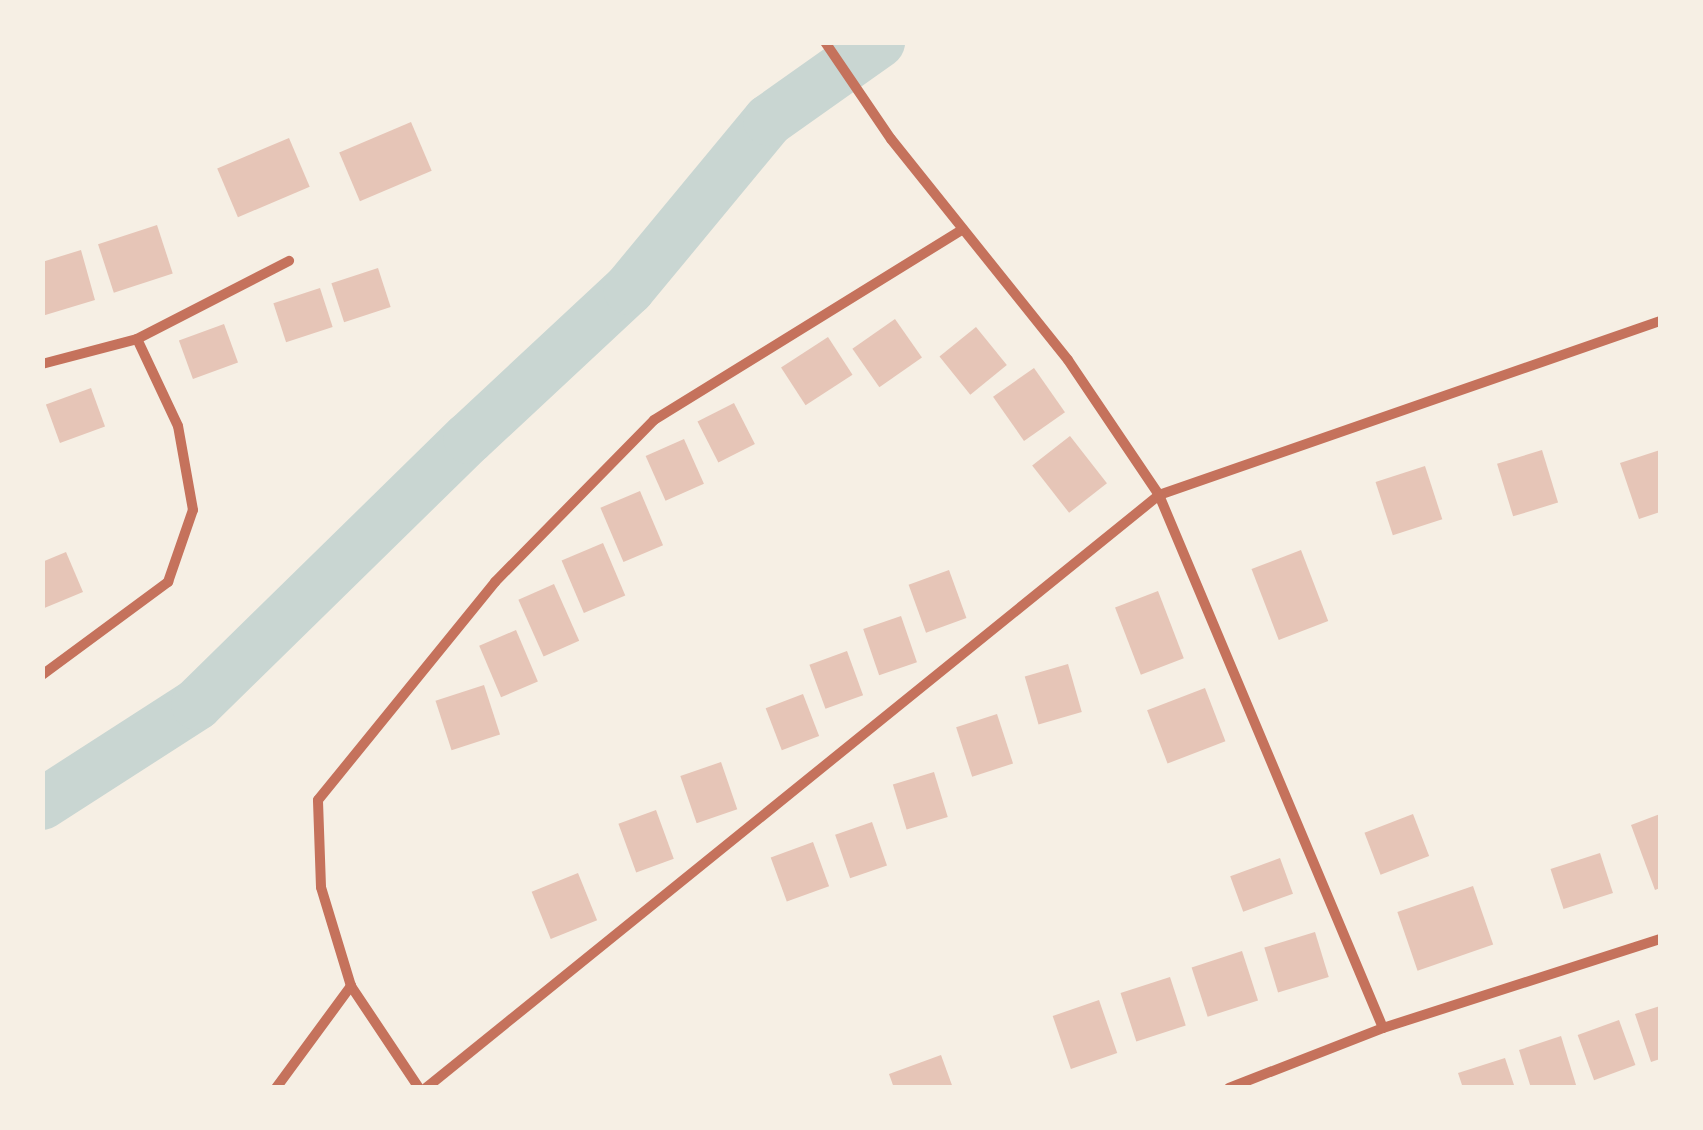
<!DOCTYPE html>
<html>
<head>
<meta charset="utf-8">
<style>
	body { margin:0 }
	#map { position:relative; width:1703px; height:1130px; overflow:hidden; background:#f6efe4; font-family:Roboto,sans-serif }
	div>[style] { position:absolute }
	.river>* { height:52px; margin:-26px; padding:0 26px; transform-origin:26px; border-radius:26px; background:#c9d6d2 }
	.building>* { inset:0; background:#e6c5b7; transform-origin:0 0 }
	.minor>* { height:10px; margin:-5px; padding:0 5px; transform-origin:5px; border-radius:5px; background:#c5725c }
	span { translate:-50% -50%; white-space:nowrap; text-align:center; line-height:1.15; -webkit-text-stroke:10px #f6efe4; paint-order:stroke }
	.frame { position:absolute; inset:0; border:45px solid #f6efe4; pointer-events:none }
</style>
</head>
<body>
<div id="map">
	<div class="river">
		<i style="left:42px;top:804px;width:184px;rotate:-32.8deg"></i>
		<i style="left:197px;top:704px;width:380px;rotate:-44.4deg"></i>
		<i style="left:469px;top:438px;width:219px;rotate:-43deg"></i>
		<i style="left:629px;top:289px;width:219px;rotate:-50.4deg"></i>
		<i style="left:769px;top:120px;width:135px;rotate:-35.3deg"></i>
	</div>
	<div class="building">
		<i style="left:411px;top:122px;width:53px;height:78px;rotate:67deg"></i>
		<i style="left:289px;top:138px;width:53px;height:78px;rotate:67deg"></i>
		<i style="left:157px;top:225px;width:51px;height:62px;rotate:72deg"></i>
		<i style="clip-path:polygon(81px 250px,95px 300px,42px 316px,42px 262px)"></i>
		<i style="left:378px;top:268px;width:41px;height:49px;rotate:72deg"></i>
		<i style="left:320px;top:288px;width:41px;height:49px;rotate:72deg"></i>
		<i style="left:895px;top:319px;width:47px;height:52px;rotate:55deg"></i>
		<i style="left:224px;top:324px;width:41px;height:48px;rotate:70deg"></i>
		<i style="left:976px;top:327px;width:49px;height:47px;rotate:51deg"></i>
		<i style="left:828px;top:337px;width:45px;height:56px;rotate:57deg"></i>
		<i style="left:1034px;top:368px;width:54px;height:50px;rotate:55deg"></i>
		<i style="left:91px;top:388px;width:41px;height:48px;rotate:70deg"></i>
		<i style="left:734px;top:403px;width:46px;height:41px;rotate:63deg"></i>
		<i style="left:1070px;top:436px;width:60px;height:48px;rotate:52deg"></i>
		<i style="left:684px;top:439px;width:49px;height:42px;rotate:66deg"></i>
		<i style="left:1542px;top:450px;width:55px;height:47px;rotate:73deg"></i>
		<i style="clip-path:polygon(1660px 450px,1660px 512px,1639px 519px,1620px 463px)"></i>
		<i style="left:1425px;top:466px;width:56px;height:52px;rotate:72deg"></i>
		<i style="left:640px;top:491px;width:59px;height:43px;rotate:67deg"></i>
		<i style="left:603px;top:543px;width:57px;height:45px;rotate:67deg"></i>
		<i style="left:1301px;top:550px;width:76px;height:53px;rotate:69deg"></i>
		<i style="clip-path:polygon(66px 552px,83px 592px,42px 609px,42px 562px)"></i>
		<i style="left:949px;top:570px;width:51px;height:43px;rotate:70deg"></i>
		<i style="left:554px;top:584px;width:62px;height:39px;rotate:66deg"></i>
		<i style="left:1158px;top:591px;width:72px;height:46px;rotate:69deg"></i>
		<i style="left:901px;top:616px;width:49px;height:40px;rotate:71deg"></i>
		<i style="left:516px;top:630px;width:56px;height:40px;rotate:67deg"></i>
		<i style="left:847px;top:651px;width:47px;height:40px;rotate:70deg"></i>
		<i style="left:1068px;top:664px;width:50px;height:45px;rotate:74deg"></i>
		<i style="left:484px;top:685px;width:52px;height:51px;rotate:72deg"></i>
		<i style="left:1205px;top:688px;width:57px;height:62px;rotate:69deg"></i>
		<i style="left:803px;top:694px;width:45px;height:40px;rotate:69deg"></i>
		<i style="left:997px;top:714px;width:52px;height:43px;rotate:72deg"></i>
		<i style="left:721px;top:762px;width:50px;height:43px;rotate:71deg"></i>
		<i style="left:934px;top:772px;width:47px;height:43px;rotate:73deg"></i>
		<i style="left:656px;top:810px;width:52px;height:40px;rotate:70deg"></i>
		<i style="left:1413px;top:814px;width:45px;height:52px;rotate:69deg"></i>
		<i style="clip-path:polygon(1660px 814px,1660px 888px,1655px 890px,1631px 825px)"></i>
		<i style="left:872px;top:822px;width:46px;height:39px;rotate:71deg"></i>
		<i style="left:813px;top:842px;width:47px;height:45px;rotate:70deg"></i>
		<i style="left:1600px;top:853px;width:42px;height:52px;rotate:72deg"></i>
		<i style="left:1280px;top:858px;width:38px;height:53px;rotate:70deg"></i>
		<i style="left:578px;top:873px;width:51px;height:50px;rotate:68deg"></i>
		<i style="left:1473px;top:886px;width:62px;height:80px;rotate:71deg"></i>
		<i style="left:1315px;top:932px;width:47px;height:53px;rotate:73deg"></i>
		<i style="left:1242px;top:951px;width:52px;height:53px;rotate:72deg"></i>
		<i style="left:1170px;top:977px;width:51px;height:52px;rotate:72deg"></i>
		<i style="left:1099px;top:1000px;width:56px;height:49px;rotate:71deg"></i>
		<i style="clip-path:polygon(1660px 1006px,1660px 1059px,1651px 1062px,1635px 1014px)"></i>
		<i style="left:1619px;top:1020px;width:48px;height:44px;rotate:70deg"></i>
		<i style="clip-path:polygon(1561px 1036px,1577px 1088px,1531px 1088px,1519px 1050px)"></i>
		<i style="clip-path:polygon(941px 1055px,953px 1088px,894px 1088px,889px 1074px)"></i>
		<i style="clip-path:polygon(1505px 1058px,1515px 1088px,1463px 1088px,1458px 1073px)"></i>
	</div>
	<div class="minor">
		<i style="left:825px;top:42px;width:117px;rotate:55.8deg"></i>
		<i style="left:891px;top:139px;width:283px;rotate:51.3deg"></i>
		<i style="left:1068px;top:360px;width:163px;rotate:56deg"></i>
		<i style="left:1159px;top:495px;width:578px;rotate:67.2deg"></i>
		<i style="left:42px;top:364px;width:98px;rotate:-14.7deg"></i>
		<i style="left:137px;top:339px;width:171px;rotate:-27.2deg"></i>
		<i style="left:42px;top:675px;width:157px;rotate:-36.4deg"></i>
		<i style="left:168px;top:582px;width:76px;rotate:-70.9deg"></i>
		<i style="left:193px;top:510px;width:85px;rotate:-100.1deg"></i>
		<i style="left:178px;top:426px;width:96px;rotate:-115.2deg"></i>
		<i style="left:276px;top:1088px;width:127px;rotate:-53.7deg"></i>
		<i style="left:419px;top:1088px;width:123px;rotate:-123.7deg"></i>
		<i style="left:351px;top:986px;width:103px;rotate:-106.9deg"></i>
		<i style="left:321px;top:887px;width:87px;rotate:-92deg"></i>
		<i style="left:318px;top:800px;width:281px;rotate:-50.9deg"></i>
		<i style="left:495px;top:582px;width:227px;rotate:-45.5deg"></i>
		<i style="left:654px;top:420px;width:363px;rotate:-31.7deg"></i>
		<i style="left:426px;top:1088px;width:943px;rotate:-38.97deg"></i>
		<i style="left:1159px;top:495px;width:530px;rotate:-19.15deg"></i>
		<i style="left:1229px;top:1088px;width:165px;rotate:-21.3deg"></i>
		<i style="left:1383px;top:1028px;width:291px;rotate:-17.8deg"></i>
	</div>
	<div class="frame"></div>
</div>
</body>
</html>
